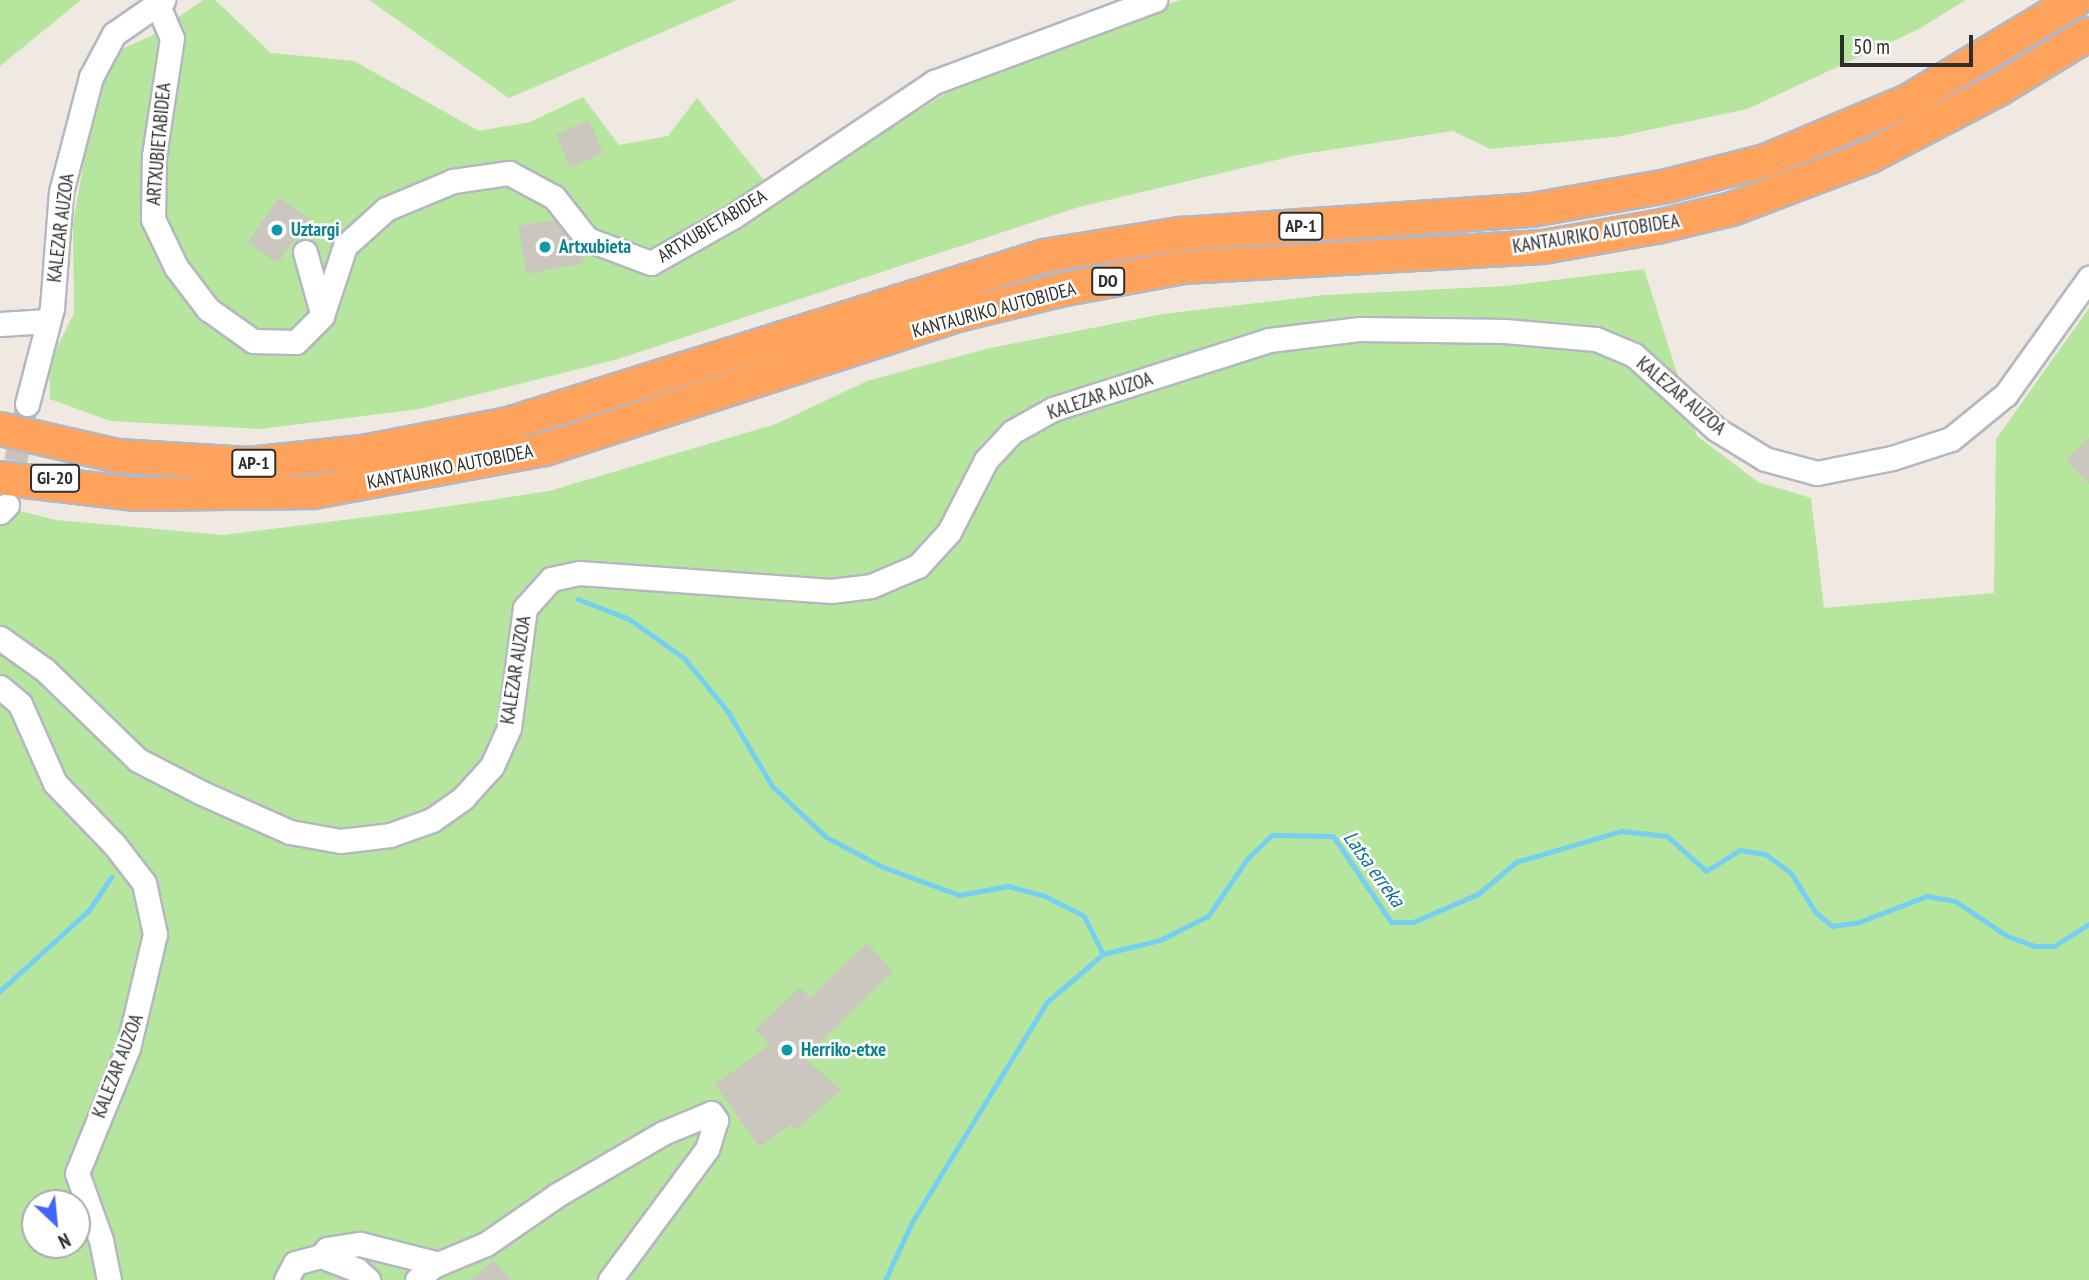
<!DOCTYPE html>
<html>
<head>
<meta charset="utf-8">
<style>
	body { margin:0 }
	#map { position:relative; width:2089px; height:1280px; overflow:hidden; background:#efe9e1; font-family:"PT Sans Narrow",sans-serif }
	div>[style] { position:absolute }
	.green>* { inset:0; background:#b6e59e }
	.stream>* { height:5px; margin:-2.5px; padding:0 2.5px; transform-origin:2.5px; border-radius:2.5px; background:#75cff0 }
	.building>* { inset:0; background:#cbc7bf; transform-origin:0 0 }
	.minor-tunnel>* { height:23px; margin-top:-11.5px; transform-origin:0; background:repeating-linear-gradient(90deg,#c8c4bd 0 23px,transparent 0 34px) }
	.roads { filter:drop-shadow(2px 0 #b4b7c1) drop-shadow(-2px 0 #b4b7c1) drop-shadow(0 2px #b4b7c1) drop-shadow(0 -2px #b4b7c1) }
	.minor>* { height:23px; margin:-11.5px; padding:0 11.5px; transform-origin:11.5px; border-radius:11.5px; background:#fff }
	.highway>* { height:32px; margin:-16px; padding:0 16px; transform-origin:16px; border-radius:16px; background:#ffa35c }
	.dots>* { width:19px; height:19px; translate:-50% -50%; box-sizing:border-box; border:4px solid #fff; border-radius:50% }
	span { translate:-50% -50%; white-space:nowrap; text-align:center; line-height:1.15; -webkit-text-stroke:5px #fff; paint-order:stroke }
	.shield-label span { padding:2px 5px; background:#fff; border:2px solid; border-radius:5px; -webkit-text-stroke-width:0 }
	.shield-label { font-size:18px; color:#2e2e2e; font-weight:700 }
	.street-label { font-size:19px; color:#2e2e2e }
	.culture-label { font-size:19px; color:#0d838f; font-weight:700 }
	.left { translate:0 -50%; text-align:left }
	.water-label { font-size:21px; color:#0d6fa3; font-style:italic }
	.north { position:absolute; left:21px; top:1189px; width:70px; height:70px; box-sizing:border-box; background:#fff; border:2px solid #ababab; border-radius:50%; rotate:154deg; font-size:19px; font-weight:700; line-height:28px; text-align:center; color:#2e2e2e }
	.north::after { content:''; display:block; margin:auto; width:24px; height:32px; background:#4264fb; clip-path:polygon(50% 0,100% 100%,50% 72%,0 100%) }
	.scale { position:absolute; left:1840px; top:35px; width:133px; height:32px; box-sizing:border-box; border:4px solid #2e2e2e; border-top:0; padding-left:9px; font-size:21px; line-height:24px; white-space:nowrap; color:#2e2e2e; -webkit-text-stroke:5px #fff; paint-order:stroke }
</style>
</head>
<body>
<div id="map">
	<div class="green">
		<i style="clip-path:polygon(0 0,81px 0,0 66px)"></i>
		<i style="clip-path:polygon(203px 0,215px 0,271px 53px,354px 61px,479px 131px,530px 122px,583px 97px,619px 145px,668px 136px,697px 98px,779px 199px,948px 92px,1180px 0,1966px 0,1917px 30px,1747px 109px,1616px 137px,1490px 149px,1453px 131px,1297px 155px,1079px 207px,618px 359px,419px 409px,260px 429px,110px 421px,50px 399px,49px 363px,74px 313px,73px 223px,94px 105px,117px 51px,151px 36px)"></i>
		<i style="clip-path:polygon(369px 0,737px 0,509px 98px)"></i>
		<i style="clip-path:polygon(evenodd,1644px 269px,1697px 436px,1758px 482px,1811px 498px,1824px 608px,1994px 593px,1996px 439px,2089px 308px,2089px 1280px,0 1280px,0 506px,56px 520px,224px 535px,424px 510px,549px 491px,776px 424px,867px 381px,990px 348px,1163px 314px,1325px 295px,1505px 286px,1644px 269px,35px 1203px,77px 1203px,77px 1245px,35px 1245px,35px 1203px)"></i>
	</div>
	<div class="stream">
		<i style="left:578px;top:599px;width:55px;rotate:21.4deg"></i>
		<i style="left:629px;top:619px;width:67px;rotate:35.3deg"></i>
		<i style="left:684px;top:658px;width:70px;rotate:50.8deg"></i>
		<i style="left:728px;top:712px;width:86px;rotate:59.3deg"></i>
		<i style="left:772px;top:786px;width:74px;rotate:43.4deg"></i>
		<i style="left:826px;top:837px;width:64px;rotate:27.8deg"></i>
		<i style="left:883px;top:867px;width:81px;rotate:20.2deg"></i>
		<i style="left:959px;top:895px;width:50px;rotate:-10.4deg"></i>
		<i style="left:1008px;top:886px;width:38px;rotate:15deg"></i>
		<i style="left:1045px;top:896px;width:44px;rotate:27.1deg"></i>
		<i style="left:1084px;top:916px;width:42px;rotate:63.4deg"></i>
		<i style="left:0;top:991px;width:120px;rotate:-42.3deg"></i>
		<i style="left:89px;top:910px;width:40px;rotate:-56deg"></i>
		<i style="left:885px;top:1280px;width:64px;rotate:-65deg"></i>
		<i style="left:912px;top:1222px;width:258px;rotate:-58.5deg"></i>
		<i style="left:1047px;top:1002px;width:74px;rotate:-40.6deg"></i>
		<i style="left:1103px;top:954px;width:59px;rotate:-13.8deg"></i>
		<i style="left:1160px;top:940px;width:54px;rotate:-26.6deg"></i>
		<i style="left:1208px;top:916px;width:69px;rotate:-55.6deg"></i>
		<i style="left:1247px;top:859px;width:35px;rotate:-44deg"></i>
		<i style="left:1272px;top:835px;width:61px;rotate:0.9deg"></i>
		<i style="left:1333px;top:836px;width:104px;rotate:56deg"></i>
		<i style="left:1391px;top:922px;width:22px"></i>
		<i style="left:1413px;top:922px;width:71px;rotate:-23.3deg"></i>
		<i style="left:1478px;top:894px;width:50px;rotate:-40.1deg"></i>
		<i style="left:1516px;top:862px;width:109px;rotate:-16.4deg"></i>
		<i style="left:1621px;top:831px;width:46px;rotate:6.2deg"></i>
		<i style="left:1667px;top:836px;width:52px;rotate:41.9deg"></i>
		<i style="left:1706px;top:871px;width:39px;rotate:-32deg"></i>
		<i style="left:1739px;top:850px;width:26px;rotate:9deg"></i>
		<i style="left:1765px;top:854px;width:32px;rotate:36deg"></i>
		<i style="left:1791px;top:873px;width:46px;rotate:58.4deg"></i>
		<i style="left:1815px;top:912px;width:22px;rotate:39deg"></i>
		<i style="left:1832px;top:926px;width:27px;rotate:-8deg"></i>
		<i style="left:1859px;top:922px;width:73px;rotate:-20.9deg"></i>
		<i style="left:1927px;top:896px;width:28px;rotate:10deg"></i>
		<i style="left:1955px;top:901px;width:63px;rotate:33.9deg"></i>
		<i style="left:2007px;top:936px;width:29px;rotate:20deg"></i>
		<i style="left:2034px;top:946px;width:20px"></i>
		<i style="left:2054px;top:946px;width:41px;rotate:-32.2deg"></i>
	</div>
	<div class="building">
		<i style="left:589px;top:120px;width:36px;height:36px;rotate:67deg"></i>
		<i style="left:279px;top:197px;width:37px;height:55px;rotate:35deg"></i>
		<i style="clip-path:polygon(554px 220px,566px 235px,568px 248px,582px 252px,584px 263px,526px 274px,518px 226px)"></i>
		<i style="clip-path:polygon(2089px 438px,2089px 484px,2066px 459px)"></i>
		<i style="clip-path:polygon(867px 943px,893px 971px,804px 1058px,841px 1090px,796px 1130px,792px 1124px,759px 1147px,715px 1084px,770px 1045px,755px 1030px,800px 987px,810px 998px)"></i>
		<i style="clip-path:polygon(493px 1260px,512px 1280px,471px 1280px)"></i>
	</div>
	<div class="minor-tunnel">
		<i style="left:9px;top:494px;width:92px;rotate:-78.7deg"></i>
	</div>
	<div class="roads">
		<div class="minor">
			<i style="left:157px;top:3px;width:38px;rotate:67deg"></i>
			<i style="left:172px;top:38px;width:119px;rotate:98.7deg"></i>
			<i style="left:154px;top:156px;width:63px;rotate:90.9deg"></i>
			<i style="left:153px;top:219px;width:53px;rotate:64.4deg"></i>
			<i style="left:176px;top:267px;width:53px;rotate:52.7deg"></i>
			<i style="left:208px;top:309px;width:55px;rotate:35.4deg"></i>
			<i style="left:253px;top:341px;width:43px;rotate:1.3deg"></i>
			<i style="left:296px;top:342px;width:37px;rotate:-45deg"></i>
			<i style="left:322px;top:316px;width:74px;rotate:-71.8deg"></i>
			<i style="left:345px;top:246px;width:55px;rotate:-42.1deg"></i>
			<i style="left:386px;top:209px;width:73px;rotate:-22.7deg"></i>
			<i style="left:453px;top:181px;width:57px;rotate:-8.1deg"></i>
			<i style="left:509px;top:173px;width:51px;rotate:28.1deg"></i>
			<i style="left:554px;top:197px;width:53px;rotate:51.8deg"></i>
			<i style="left:587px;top:239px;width:68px;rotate:20.6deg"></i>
			<i style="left:651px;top:263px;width:95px;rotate:-29.5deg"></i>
			<i style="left:734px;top:216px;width:241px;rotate:-33.8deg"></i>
			<i style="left:934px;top:82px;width:236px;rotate:-20.4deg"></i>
			<i style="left:305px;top:252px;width:63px;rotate:74.4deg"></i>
			<i style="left:0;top:324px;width:48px;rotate:-3.6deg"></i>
			<i style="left:27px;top:404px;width:99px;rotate:-75.4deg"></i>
			<i style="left:52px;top:308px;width:116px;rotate:-85.6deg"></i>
			<i style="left:61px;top:192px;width:119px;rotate:-75.4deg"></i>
			<i style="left:91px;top:77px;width:49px;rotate:-61.9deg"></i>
			<i style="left:114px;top:34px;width:60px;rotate:-34.8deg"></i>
			<i style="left:0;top:512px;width:10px;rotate:-45deg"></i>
			<i style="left:0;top:638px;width:55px;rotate:35.4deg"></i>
			<i style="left:45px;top:670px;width:129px;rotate:44.1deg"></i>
			<i style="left:138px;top:760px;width:72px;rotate:27.3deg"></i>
			<i style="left:202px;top:793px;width:96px;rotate:23.9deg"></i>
			<i style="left:290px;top:832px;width:51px;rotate:10.2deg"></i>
			<i style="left:340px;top:841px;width:50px;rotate:-6.8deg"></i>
			<i style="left:390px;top:835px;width:45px;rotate:-19.7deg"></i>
			<i style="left:432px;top:820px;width:38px;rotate:-35deg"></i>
			<i style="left:463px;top:798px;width:43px;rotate:-47.8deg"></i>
			<i style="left:492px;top:766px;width:42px;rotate:-65.9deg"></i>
			<i style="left:509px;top:728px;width:121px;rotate:-82.4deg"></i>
			<i style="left:525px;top:608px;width:39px;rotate:-48deg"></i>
			<i style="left:551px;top:579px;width:29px;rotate:-12deg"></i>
			<i style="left:579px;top:573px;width:253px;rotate:4.1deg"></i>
			<i style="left:831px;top:591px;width:40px;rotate:-7.1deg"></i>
			<i style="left:871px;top:586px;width:51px;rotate:-23.1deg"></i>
			<i style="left:918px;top:566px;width:46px;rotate:-47.6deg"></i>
			<i style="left:949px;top:532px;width:81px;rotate:-62.8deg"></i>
			<i style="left:986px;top:460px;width:38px;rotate:-47deg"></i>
			<i style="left:1012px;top:432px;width:47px;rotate:-29.3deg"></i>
			<i style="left:1053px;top:409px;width:227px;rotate:-17.7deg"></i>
			<i style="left:1269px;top:340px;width:92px;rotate:-6.9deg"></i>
			<i style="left:1360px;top:329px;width:145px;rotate:0.8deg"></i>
			<i style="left:1505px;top:331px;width:91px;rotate:5deg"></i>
			<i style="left:1596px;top:339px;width:41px;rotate:22.8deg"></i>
			<i style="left:1634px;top:355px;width:110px;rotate:42.1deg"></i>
			<i style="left:1716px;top:429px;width:57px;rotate:31.5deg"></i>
			<i style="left:1765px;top:459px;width:54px;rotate:15.1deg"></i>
			<i style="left:1817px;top:473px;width:76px;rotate:-11.3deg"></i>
			<i style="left:1892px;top:458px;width:62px;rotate:-17.9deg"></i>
			<i style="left:1951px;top:439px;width:71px;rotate:-39.3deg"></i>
			<i style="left:2006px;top:394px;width:143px;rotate:-54.4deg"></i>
			<i style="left:0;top:687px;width:26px;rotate:40deg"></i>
			<i style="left:20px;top:704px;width:86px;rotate:66.1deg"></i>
			<i style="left:55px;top:783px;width:85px;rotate:46deg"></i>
			<i style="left:114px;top:844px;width:49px;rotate:52.4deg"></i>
			<i style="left:144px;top:883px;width:52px;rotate:77.8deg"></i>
			<i style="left:155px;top:934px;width:117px;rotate:103.3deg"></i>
			<i style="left:128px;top:1048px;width:135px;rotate:112.2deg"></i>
			<i style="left:77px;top:1173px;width:71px;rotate:70.3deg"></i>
			<i style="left:101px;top:1240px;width:41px;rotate:78.7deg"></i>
			<i style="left:321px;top:1256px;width:9px;rotate:-49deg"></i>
			<i style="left:327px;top:1249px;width:33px;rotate:-9deg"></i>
			<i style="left:360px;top:1244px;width:81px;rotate:14.2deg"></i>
			<i style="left:286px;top:1280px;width:19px;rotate:-62deg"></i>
			<i style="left:295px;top:1263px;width:27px;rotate:-15deg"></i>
			<i style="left:321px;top:1256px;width:39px;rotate:21deg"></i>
			<i style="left:357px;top:1270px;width:15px;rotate:42deg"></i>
			<i style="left:417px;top:1280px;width:21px;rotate:-41deg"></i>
			<i style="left:433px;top:1266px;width:57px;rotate:-22.5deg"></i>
			<i style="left:486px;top:1244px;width:86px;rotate:-34.6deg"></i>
			<i style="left:557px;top:1195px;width:123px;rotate:-30.3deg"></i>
			<i style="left:663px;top:1133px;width:52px;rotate:-22.6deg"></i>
			<i style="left:711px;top:1113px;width:9px;rotate:54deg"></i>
			<i style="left:716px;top:1120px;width:30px;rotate:107deg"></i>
			<i style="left:707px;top:1149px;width:163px;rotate:126.5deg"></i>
		</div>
		<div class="highway">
			<i style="left:0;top:429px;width:121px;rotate:12.9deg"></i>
			<i style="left:118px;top:456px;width:131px;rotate:3.5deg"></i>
			<i style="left:249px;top:464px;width:120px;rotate:-6.2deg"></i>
			<i style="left:368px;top:451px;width:143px;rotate:-10.9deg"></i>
			<i style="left:508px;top:424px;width:562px;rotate:-17.4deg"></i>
			<i style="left:1044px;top:256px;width:138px;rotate:-9.2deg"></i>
			<i style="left:1180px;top:234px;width:353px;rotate:-3.9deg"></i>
			<i style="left:1532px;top:210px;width:137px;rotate:-10.1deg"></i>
			<i style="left:1667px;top:186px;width:101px;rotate:-14.3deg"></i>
			<i style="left:1765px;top:161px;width:155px;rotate:-22.8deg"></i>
			<i style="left:1908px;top:101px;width:196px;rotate:-31deg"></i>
			<i style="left:0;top:478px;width:135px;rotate:6.8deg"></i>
			<i style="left:134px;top:494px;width:179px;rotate:-0.6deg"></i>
			<i style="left:313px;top:492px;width:236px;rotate:-10.5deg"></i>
			<i style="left:545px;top:449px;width:434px;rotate:-18deg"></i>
			<i style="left:958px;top:315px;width:110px;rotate:-13.7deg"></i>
			<i style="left:1065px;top:289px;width:121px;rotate:-10.5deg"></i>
			<i style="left:1184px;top:267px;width:360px;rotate:-3.2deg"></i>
			<i style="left:1543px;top:247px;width:116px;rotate:-10deg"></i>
			<i style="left:1657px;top:227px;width:77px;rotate:-13.5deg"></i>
			<i style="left:1732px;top:209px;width:147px;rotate:-20.8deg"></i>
			<i style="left:1869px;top:157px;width:147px;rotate:-27.6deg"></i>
			<i style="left:1999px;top:89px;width:105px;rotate:-31.4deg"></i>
		</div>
	</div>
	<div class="dots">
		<i style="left:277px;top:230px;background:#0f9aa8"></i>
		<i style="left:545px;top:247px;background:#0f9aa8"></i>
		<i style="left:787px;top:1050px;background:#0f9aa8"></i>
	</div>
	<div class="shield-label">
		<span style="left:1301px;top:226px">AP-1</span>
		<span style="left:1108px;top:281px">DO</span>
		<span style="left:254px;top:463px">AP-1</span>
		<span style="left:55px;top:478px">GI-20</span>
	</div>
	<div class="street-label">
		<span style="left:159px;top:144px;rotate:-85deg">ARTXUBIETABIDEA</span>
		<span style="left:712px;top:226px;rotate:-31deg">ARTXUBIETABIDEA</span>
		<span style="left:61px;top:228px;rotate:-83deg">KALEZAR AUZOA</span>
		<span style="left:1596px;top:234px;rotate:-9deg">KANTAURIKO AUTOBIDEA</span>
		<span style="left:994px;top:310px;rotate:-15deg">KANTAURIKO AUTOBIDEA</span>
		<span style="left:1100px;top:396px;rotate:-19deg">KALEZAR AUZOA</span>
		<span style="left:1681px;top:396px;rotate:40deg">KALEZAR AUZOA</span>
		<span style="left:450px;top:467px;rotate:-11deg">KANTAURIKO AUTOBIDEA</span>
		<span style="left:516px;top:670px;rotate:-81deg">KALEZAR AUZOA</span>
		<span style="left:118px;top:1066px;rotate:-69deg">KALEZAR AUZOA</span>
	</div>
	<div class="culture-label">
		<span class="left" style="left:291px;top:230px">Uztargi</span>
		<span class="left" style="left:559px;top:247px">Artxubieta</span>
		<span class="left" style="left:801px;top:1050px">Herriko-etxe</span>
	</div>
	<div class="water-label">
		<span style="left:1374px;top:869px;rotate:54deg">Latsa erreka</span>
	</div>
	<div class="north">N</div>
	<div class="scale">50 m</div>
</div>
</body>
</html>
